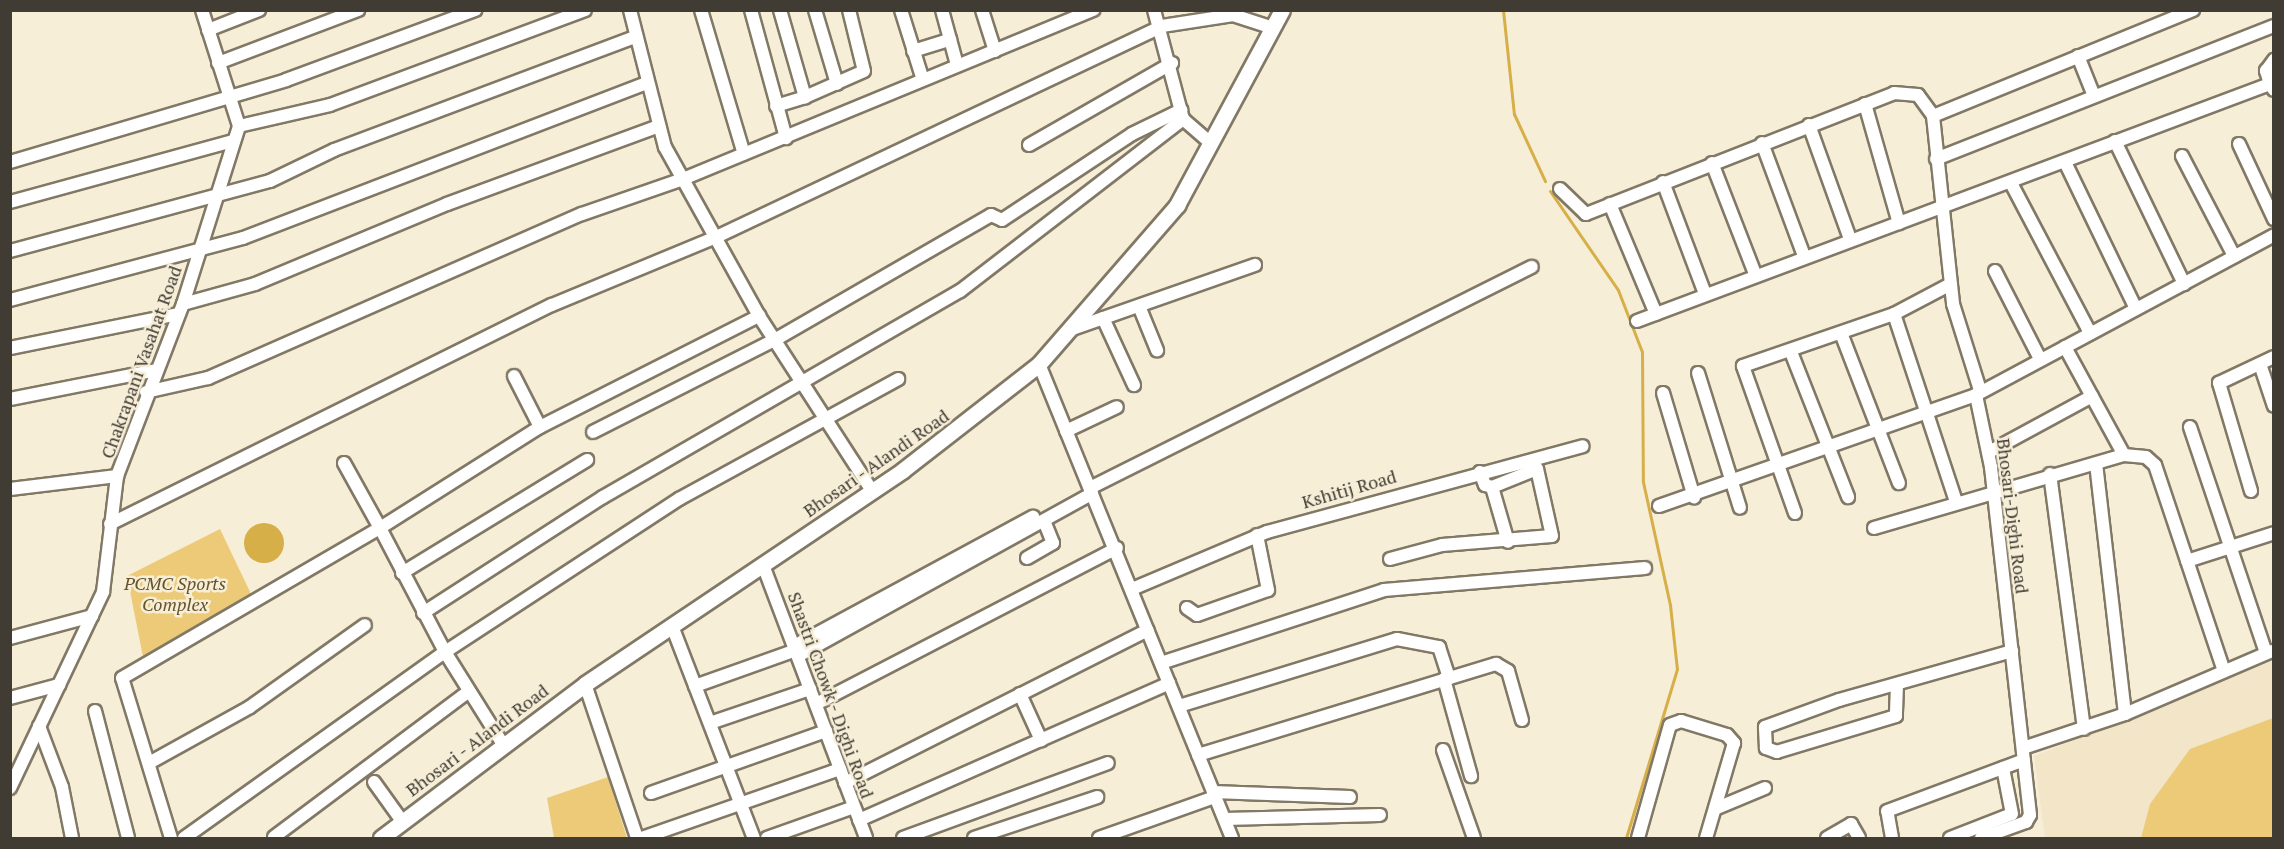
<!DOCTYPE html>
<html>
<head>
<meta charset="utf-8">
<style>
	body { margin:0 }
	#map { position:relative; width:2284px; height:849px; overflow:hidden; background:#f7eed8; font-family:"PT Serif",serif }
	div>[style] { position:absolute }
	.built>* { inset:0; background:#f2e5c8 }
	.green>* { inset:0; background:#edca77 }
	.water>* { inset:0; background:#d7af48 }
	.round { border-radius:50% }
	.stream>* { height:3px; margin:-1.5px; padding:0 1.5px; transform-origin:1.5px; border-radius:1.5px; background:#d7af48 }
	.roads { filter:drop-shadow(2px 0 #817865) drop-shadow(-2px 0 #817865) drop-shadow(0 2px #817865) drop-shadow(0 -2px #817865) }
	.minor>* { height:12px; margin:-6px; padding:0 6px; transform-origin:6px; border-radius:6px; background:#fff }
	.major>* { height:15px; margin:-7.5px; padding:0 7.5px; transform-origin:7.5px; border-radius:7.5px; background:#fff }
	span { translate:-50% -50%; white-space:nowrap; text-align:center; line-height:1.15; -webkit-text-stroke:5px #f7eed8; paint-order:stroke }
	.street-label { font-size:18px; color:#403c34 }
	.park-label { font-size:18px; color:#65542a; font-style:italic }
	.frame { position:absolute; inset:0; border:12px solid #403c34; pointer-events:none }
</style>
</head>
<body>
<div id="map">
	<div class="built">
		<i style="clip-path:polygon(2273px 661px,2273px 838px,2045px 838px,2034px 756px)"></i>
	</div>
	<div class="green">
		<i style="clip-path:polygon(220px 529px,252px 596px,143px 657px,127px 576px)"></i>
		<i style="clip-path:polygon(2273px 718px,2273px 838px,2141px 838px,2150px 804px,2190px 749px)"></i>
		<i style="clip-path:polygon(608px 777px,627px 838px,554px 838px,547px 798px)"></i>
	</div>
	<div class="water">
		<i class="round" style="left:244px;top:523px;width:40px;height:40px"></i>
	</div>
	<div class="stream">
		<i style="left:1503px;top:10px;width:105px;rotate:84deg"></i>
		<i style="left:1514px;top:114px;width:74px;rotate:65.2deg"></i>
		<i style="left:1550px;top:191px;width:120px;rotate:55.5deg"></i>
		<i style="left:1618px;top:290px;width:66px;rotate:68.8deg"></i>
		<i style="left:1642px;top:352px;width:130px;rotate:89.6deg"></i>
		<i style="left:1643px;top:482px;width:126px;rotate:77.6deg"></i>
		<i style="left:1670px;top:605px;width:64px;rotate:83.8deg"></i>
		<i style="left:1677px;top:669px;width:177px;rotate:106.8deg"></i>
	</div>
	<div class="roads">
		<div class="minor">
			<i style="left:630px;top:10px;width:141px;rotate:75.7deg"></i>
			<i style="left:665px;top:147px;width:193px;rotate:60.9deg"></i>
			<i style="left:759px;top:316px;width:208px;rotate:57.1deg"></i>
			<i style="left:701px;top:10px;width:150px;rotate:73.4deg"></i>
			<i style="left:751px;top:10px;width:133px;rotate:74.7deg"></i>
			<i style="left:780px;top:10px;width:91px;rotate:74deg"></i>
			<i style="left:805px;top:97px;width:64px;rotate:-23.8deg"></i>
			<i style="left:864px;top:71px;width:63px;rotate:-103.8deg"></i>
			<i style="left:815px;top:10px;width:77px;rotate:73.4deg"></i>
			<i style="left:901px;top:10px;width:70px;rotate:72.6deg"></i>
			<i style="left:942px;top:10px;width:57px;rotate:74.7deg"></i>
			<i style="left:982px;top:10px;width:43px;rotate:72.4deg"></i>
			<i style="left:1154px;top:10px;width:113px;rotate:75.1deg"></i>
			<i style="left:1183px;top:119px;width:37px;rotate:41deg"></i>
			<i style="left:208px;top:30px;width:55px;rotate:-21.4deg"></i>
			<i style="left:913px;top:51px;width:39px;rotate:-17deg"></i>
			<i style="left:2078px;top:56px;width:43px;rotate:68.2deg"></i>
			<i style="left:218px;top:63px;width:150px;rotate:-20.7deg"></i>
			<i style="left:2270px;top:84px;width:14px;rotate:-107deg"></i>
			<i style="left:2266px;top:71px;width:14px;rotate:-54deg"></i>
			<i style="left:1865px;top:104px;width:124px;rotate:74.1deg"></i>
			<i style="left:776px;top:106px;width:30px;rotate:-17deg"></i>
			<i style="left:1933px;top:116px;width:281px;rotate:-22.2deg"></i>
			<i style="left:1809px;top:125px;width:121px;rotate:70.2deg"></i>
			<i style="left:239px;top:126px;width:93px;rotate:-13deg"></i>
			<i style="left:330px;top:105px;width:272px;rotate:-20.4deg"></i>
			<i style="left:2115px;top:141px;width:159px;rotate:64.2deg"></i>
			<i style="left:1762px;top:143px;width:121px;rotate:69.6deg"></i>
			<i style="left:2239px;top:144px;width:83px;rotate:65deg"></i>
			<i style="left:1029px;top:145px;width:165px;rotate:-29.8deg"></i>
			<i style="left:2182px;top:156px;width:113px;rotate:62.5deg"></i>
			<i style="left:1936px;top:159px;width:363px;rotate:-21.5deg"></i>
			<i style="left:10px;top:162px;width:288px;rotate:-16.5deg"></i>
			<i style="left:286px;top:80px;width:202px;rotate:-20.3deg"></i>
			<i style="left:2065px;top:162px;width:163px;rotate:64.2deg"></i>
			<i style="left:1712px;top:163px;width:119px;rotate:68.8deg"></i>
			<i style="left:1663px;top:182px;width:120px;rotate:69.4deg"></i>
			<i style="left:2011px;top:183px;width:170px;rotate:62.2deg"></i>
			<i style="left:1560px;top:189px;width:36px;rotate:44deg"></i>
			<i style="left:1586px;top:214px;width:331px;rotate:-21.4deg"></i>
			<i style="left:1894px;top:93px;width:24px;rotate:5deg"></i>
			<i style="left:1918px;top:95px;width:26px;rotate:54deg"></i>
			<i style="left:1933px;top:116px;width:189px;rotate:83.9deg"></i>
			<i style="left:1953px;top:304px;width:90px;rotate:72.6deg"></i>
			<i style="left:10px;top:202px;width:231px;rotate:-15.3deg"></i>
			<i style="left:1610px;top:204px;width:119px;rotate:67.3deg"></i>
			<i style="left:10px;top:251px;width:269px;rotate:-15.1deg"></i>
			<i style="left:270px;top:181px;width:71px;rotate:-25.8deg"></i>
			<i style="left:334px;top:150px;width:321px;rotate:-20.6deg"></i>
			<i style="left:1995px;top:271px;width:99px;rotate:62.9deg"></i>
			<i style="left:10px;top:300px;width:241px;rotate:-14.9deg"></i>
			<i style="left:243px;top:238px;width:432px;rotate:-21deg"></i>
			<i style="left:183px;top:304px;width:75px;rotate:-15.5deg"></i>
			<i style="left:255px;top:284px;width:208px;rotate:-22.6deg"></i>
			<i style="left:447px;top:204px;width:223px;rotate:-20.2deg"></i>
			<i style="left:1139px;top:306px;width:48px;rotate:67.8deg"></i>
			<i style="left:1894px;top:314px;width:197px;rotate:71.7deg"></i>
			<i style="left:1103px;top:318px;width:74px;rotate:65.2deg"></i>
			<i style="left:1637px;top:321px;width:676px;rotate:-20.53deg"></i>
			<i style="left:2270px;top:84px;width:7px;rotate:56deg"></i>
			<i style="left:1072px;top:329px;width:194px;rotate:-19.3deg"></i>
			<i style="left:1841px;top:333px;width:161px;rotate:68.9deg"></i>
			<i style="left:2065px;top:347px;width:123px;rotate:61.4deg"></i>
			<i style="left:10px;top:348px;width:171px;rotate:-11.4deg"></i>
			<i style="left:1791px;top:352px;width:156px;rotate:68.5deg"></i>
			<i style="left:1039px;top:364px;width:512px;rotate:67.85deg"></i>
			<i style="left:2260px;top:364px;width:44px;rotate:71.6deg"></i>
			<i style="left:1698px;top:373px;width:141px;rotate:72.7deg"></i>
			<i style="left:514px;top:376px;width:57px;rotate:63deg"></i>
			<i style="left:146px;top:392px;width:64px;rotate:-12.7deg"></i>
			<i style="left:208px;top:378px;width:408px;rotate:-23.7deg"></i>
			<i style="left:582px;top:214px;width:107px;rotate:-19.1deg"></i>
			<i style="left:683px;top:179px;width:444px;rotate:-22.4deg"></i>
			<i style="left:1663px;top:393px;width:109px;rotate:73.4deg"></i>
			<i style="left:10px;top:399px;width:149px;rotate:-11.2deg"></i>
			<i style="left:2190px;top:427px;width:238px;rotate:71.4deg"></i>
			<i style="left:1066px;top:431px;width:56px;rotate:-25.2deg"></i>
			<i style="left:593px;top:432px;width:208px;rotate:-26.9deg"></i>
			<i style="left:778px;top:338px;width:246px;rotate:-30deg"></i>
			<i style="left:991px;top:215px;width:12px;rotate:24deg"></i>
			<i style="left:1002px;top:220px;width:156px;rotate:-33.5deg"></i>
			<i style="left:1132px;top:134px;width:55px;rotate:-26.1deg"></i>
			<i style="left:1989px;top:452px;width:117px;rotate:-28.5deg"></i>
			<i style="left:344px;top:463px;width:74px;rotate:61deg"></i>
			<i style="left:380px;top:528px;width:189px;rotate:-32.3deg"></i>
			<i style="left:540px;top:427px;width:246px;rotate:-26.9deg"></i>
			<i style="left:2050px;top:474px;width:257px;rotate:82.4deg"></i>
			<i style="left:1492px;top:487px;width:57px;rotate:73.8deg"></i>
			<i style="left:1090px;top:488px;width:494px;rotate:-26.6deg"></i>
			<i style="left:10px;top:489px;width:108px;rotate:-6.9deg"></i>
			<i style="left:2251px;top:491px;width:113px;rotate:-106.5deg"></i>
			<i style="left:2219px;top:383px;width:61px;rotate:-25.3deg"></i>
			<i style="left:1659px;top:506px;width:336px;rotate:-19.3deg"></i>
			<i style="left:1795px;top:513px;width:156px;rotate:-109.5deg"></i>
			<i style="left:1743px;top:366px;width:160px;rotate:-19deg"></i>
			<i style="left:1894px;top:314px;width:64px;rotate:-27.8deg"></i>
			<i style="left:110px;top:524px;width:493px;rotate:-26.4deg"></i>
			<i style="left:552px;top:305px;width:175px;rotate:-22.5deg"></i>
			<i style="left:714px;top:238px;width:496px;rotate:-25.3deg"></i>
			<i style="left:1162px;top:26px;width:72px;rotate:-8.8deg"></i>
			<i style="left:1233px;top:15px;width:39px;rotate:18deg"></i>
			<i style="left:1874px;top:528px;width:260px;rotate:-16.3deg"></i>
			<i style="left:2124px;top:455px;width:22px;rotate:5deg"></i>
			<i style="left:2146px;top:457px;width:12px;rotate:42deg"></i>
			<i style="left:2155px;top:465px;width:214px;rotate:71.5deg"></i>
			<i style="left:1027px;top:558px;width:30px;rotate:-30deg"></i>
			<i style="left:1053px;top:543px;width:24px;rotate:-112deg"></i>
			<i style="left:1390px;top:559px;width:54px;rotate:-15.1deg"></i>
			<i style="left:1442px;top:545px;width:110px;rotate:-4.7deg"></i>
			<i style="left:1552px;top:536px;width:69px;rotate:-102.6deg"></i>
			<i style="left:1537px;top:469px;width:48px;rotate:158.2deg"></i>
			<i style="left:1492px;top:487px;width:7px;rotate:-164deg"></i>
			<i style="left:1485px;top:485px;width:14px;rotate:-111deg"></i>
			<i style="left:2187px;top:561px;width:91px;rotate:-17.8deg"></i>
			<i style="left:763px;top:565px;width:292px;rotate:69.3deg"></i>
			<i style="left:402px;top:573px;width:217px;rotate:-31.4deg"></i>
			<i style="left:1132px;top:589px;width:147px;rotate:-22.9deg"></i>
			<i style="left:1267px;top:532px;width:327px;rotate:-15.2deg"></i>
			<i style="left:1187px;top:608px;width:12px;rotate:35deg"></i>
			<i style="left:1197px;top:615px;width:75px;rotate:-19.4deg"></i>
			<i style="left:1268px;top:590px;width:56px;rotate:-101.3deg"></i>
			<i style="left:423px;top:613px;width:214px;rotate:-32.8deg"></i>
			<i style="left:603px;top:497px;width:412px;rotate:-30deg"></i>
			<i style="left:960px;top:291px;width:282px;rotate:-37.6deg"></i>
			<i style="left:672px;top:626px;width:227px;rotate:68.9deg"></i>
			<i style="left:10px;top:638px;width:85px;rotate:-15deg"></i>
			<i style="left:794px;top:646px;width:272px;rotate:-28.4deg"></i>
			<i style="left:798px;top:656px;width:336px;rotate:-28.9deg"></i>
			<i style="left:1161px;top:663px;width:235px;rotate:-18.1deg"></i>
			<i style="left:1384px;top:590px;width:262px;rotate:-4.8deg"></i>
			<i style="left:1444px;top:679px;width:101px;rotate:74.4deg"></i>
			<i style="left:585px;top:684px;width:163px;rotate:71.3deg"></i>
			<i style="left:1897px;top:684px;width:32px;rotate:92deg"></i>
			<i style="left:1896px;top:716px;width:124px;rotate:163.2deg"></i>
			<i style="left:1777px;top:752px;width:12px;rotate:-160deg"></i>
			<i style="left:1766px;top:748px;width:21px;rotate:-93deg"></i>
			<i style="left:1765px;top:727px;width:79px;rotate:-20deg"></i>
			<i style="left:1839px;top:700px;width:180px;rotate:-15.8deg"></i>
			<i style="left:695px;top:686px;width:107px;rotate:-19.6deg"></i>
			<i style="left:1020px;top:694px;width:51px;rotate:65.5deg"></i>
			<i style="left:10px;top:698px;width:51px;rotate:-14.9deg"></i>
			<i style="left:816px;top:704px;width:339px;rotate:-27.4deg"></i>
			<i style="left:1179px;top:706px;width:228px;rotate:-17.1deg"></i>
			<i style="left:1397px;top:639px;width:43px;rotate:10.8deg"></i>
			<i style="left:1439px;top:647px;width:33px;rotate:72deg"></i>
			<i style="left:95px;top:711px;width:131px;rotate:75.4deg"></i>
			<i style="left:2125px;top:714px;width:160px;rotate:-23.2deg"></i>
			<i style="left:710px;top:723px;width:106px;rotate:-18.8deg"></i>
			<i style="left:39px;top:726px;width:65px;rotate:69.3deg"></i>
			<i style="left:62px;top:787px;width:52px;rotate:78.9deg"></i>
			<i style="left:2023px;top:748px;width:108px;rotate:-18.4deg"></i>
			<i style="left:2125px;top:714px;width:252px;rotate:-96.6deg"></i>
			<i style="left:1443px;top:750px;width:93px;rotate:70.6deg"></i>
			<i style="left:1198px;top:755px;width:312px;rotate:-17deg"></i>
			<i style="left:1496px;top:664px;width:14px;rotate:30deg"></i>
			<i style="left:1508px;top:671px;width:51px;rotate:74.1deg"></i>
			<i style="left:149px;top:763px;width:115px;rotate:-29deg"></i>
			<i style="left:250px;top:707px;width:141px;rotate:-35.5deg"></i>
			<i style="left:374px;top:782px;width:48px;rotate:54.3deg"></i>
			<i style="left:845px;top:783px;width:339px;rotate:-26.8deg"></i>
			<i style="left:10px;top:788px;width:217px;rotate:-64.6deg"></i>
			<i style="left:103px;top:592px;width:117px;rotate:-83.1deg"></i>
			<i style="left:117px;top:476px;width:184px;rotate:-69deg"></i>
			<i style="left:183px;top:304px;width:187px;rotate:-72.5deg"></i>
			<i style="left:239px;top:126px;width:122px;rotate:-107.7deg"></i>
			<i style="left:1213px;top:792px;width:137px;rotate:2.1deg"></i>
			<i style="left:651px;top:793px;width:186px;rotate:-19.5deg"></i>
			<i style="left:1717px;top:808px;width:52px;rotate:-22.6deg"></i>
			<i style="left:1225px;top:819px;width:155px;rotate:-1.5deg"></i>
			<i style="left:859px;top:820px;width:339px;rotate:-23.8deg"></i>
			<i style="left:274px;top:837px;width:242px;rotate:-36.8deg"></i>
			<i style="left:171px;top:838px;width:167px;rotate:-107deg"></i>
			<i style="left:122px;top:678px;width:298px;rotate:-30.2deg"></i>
			<i style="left:380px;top:528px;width:140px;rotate:62.3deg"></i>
			<i style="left:445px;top:652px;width:107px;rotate:57.9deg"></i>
			<i style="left:184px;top:838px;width:320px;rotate:-35.5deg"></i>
			<i style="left:445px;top:652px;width:280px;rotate:-33.2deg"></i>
			<i style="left:679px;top:499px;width:250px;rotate:-28.7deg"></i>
			<i style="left:642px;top:838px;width:210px;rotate:-19.2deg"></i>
			<i style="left:767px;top:838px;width:92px;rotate:-19.6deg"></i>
			<i style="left:903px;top:838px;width:218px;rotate:-20.1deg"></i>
			<i style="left:974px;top:838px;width:130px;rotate:-18.4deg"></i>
			<i style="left:1099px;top:838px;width:123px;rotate:-19.5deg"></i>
			<i style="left:1638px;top:838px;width:117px;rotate:-74.2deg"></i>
			<i style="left:1670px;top:725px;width:12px;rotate:-20deg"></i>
			<i style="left:1681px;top:721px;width:48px;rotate:16.9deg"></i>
			<i style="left:1727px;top:735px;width:11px;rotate:49deg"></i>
			<i style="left:1734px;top:743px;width:99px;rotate:106.4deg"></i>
			<i style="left:1827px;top:838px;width:28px;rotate:-30deg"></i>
			<i style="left:1851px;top:824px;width:16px;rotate:60deg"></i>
			<i style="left:1892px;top:838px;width:27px;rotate:-100deg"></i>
			<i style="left:1887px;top:811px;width:146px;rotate:-20.4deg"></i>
			<i style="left:1950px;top:838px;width:66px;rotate:-21.2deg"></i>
			<i style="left:2012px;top:814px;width:47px;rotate:-101.1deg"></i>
			<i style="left:1981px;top:838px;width:48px;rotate:-19.6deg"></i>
			<i style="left:2026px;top:822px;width:8px;rotate:-60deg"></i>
			<i style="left:2030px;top:815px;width:350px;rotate:-96.4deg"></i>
			<i style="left:1991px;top:467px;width:74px;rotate:-101.8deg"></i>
			<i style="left:1976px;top:395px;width:338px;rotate:-28.2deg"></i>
		</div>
		<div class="major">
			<i style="left:381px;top:838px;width:256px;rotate:-37deg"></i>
			<i style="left:585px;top:684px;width:383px;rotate:-33.9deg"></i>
			<i style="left:903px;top:470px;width:172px;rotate:-37.9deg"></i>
			<i style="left:1039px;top:364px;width:211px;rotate:-49deg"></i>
			<i style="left:1177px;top:205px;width:221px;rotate:-61.7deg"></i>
		</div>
	</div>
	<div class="street-label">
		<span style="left:141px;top:362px;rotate:-70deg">Chakrapani Vasahat Road</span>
		<span style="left:876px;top:463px;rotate:-35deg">Bhosari - Alandi Road</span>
		<span style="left:1349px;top:489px;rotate:-16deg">Kshitij Road</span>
		<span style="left:2013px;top:516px;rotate:83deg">Bhosari-Dighi Road</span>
		<span style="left:831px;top:695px;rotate:70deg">Shastri Chowk - Dighi Road</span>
		<span style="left:477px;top:740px;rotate:-37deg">Bhosari - Alandi Road</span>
	</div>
	<div class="park-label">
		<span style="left:175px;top:594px">PCMC Sports<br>Complex</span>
	</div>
	<div class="frame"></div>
</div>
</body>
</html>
